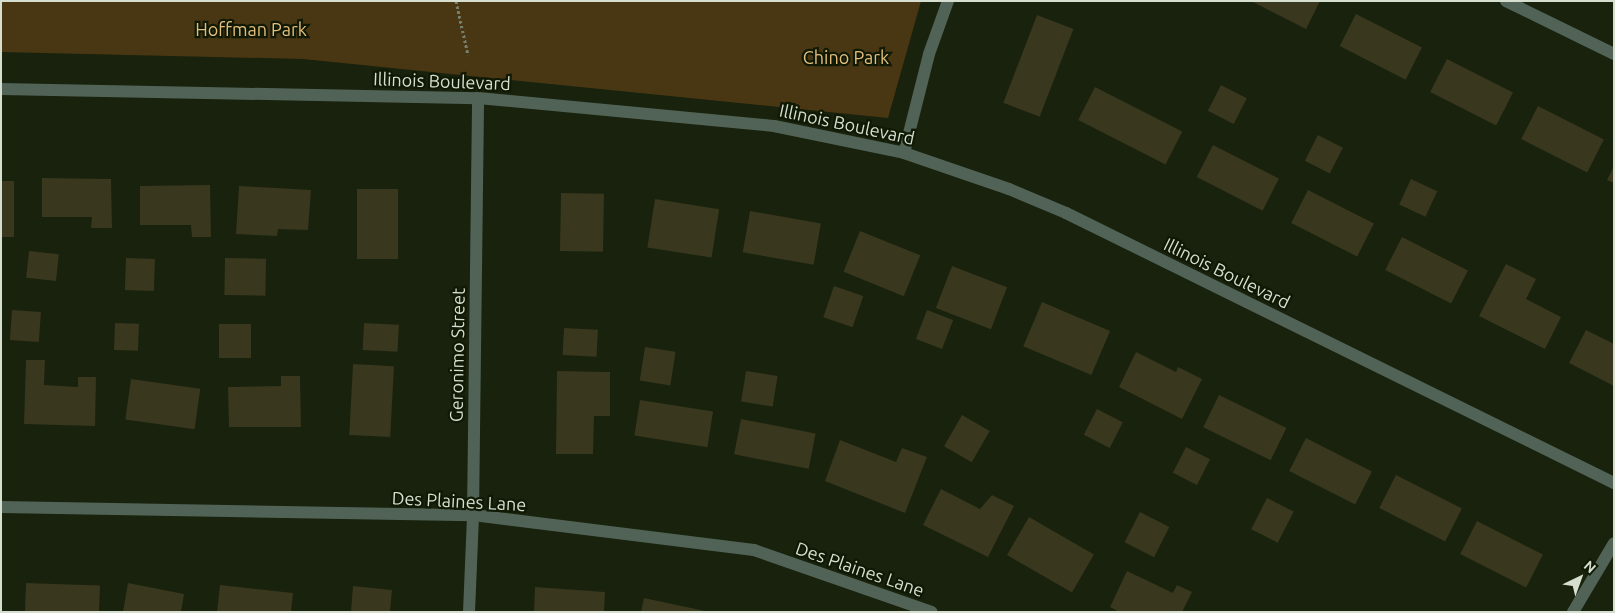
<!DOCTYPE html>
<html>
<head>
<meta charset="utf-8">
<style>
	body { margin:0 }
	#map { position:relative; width:1615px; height:613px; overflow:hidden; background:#18220d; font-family:Ubuntu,sans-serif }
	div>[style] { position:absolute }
	.green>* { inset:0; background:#493613 }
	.building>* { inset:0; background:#39371d; transform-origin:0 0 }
	.path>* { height:3px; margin-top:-1.5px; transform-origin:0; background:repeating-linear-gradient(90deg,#77806f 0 2.5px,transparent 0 5px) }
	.service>* { height:12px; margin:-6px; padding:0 6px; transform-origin:6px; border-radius:6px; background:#516356 }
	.minor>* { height:12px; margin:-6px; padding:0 6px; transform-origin:6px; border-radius:6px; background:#516356 }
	span { translate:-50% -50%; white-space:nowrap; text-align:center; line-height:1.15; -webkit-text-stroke:4.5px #0f1904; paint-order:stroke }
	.park-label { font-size:18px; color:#e5bd7c }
	.street-label { font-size:18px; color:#d6ded0 }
	.frame { position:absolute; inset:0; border:2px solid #d6ded0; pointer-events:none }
	.north { position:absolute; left:1555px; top:553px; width:50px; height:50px; -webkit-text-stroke:4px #0f1904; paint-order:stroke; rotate:42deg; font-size:14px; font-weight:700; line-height:20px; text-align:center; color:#d6ded0 }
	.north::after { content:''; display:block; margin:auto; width:18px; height:22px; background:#d6ded0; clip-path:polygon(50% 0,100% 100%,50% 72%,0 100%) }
</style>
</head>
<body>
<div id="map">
	<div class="green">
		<i style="clip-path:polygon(1px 1px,921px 1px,888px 118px,303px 59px,1px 52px)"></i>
	</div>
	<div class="building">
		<i style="clip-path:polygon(1251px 1px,1320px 1px,1306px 29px)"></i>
		<i style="left:1356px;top:14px;width:74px;height:36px;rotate:27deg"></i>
		<i style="left:1037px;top:15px;width:39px;height:94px;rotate:21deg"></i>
		<i style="left:1447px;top:59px;width:74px;height:37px;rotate:27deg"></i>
		<i style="left:1221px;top:85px;width:29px;height:29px;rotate:27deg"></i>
		<i style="left:1095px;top:87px;width:98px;height:37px;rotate:27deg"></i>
		<i style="left:1538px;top:106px;width:74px;height:37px;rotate:27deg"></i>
		<i style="left:1318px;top:135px;width:28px;height:29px;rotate:27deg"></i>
		<i style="left:1213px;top:145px;width:74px;height:36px;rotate:27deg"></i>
		<i style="clip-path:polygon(1614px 166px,1614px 183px,1607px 180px)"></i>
		<i style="clip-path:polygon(42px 178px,111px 179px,112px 228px,91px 228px,92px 217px,42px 217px)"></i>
		<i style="left:1411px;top:179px;width:29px;height:28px;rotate:25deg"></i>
		<i style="left:1px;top:181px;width:13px;height:56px"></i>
		<i style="clip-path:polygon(210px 185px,211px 237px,192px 237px,191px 225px,140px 225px,140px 186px)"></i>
		<i style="clip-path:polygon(239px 186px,311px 190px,308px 230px,278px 229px,277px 236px,236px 234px)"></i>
		<i style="left:357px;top:189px;width:41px;height:70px"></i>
		<i style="left:1308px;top:190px;width:74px;height:37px;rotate:27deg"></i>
		<i style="left:561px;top:193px;width:43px;height:58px;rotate:1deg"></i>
		<i style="left:655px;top:199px;width:65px;height:49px;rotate:9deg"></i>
		<i style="left:750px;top:211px;width:72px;height:42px;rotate:10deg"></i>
		<i style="left:860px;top:231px;width:65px;height:44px;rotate:22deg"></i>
		<i style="left:1402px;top:237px;width:74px;height:37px;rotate:27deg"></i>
		<i style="left:29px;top:251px;width:30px;height:27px;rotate:6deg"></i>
		<i style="left:126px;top:258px;width:29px;height:32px;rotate:2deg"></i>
		<i style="left:225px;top:258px;width:41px;height:37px;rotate:1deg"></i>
		<i style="clip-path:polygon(1506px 264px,1536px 279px,1526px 299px,1561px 317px,1545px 349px,1479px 316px)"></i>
		<i style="left:952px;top:266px;width:59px;height:45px;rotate:21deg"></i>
		<i style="left:834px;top:286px;width:31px;height:33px;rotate:19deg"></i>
		<i style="left:1042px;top:302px;width:74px;height:48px;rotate:23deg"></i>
		<i style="left:12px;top:310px;width:29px;height:30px;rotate:4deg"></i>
		<i style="left:927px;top:310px;width:28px;height:31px;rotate:21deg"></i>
		<i style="left:115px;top:323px;width:24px;height:27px;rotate:2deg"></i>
		<i style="left:364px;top:323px;width:35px;height:27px;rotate:3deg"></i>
		<i style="left:219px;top:324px;width:32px;height:34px"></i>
		<i style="left:564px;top:328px;width:34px;height:27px;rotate:3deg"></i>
		<i style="clip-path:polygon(1586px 330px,1614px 344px,1614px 386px,1569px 363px)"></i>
		<i style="left:645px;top:347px;width:31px;height:34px;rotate:9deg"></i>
		<i style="clip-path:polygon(1136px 352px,1176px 372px,1178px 367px,1202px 379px,1182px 419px,1119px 387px)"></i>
		<i style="clip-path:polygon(26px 360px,45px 360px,44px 385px,78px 387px,78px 377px,96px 377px,95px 426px,24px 424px)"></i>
		<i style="left:353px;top:364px;width:41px;height:71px;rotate:3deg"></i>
		<i style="clip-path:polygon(557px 371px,610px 372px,610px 416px,594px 416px,593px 454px,556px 454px)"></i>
		<i style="left:746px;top:371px;width:32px;height:31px;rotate:9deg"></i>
		<i style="clip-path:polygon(281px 376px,300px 376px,301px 427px,229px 427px,228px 387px,281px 386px)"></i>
		<i style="left:131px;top:379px;width:70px;height:41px;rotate:8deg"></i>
		<i style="left:1219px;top:395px;width:75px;height:36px;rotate:26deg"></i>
		<i style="left:640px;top:400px;width:74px;height:36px;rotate:9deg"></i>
		<i style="left:1097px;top:409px;width:29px;height:29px;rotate:27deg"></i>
		<i style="left:962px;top:415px;width:32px;height:36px;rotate:30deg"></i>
		<i style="left:741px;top:419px;width:76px;height:36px;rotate:11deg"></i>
		<i style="left:1306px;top:438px;width:74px;height:37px;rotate:27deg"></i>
		<i style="clip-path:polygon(840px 440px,896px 462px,902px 448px,927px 457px,905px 513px,825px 481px)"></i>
		<i style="left:1186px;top:447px;width:27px;height:29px;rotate:27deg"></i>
		<i style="left:1396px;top:475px;width:74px;height:37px;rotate:27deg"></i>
		<i style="clip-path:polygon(941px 489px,980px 509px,992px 495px,1014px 506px,988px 557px,923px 525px)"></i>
		<i style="left:1267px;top:498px;width:30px;height:35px;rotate:27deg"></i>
		<i style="left:1140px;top:512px;width:33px;height:34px;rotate:27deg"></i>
		<i style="left:1029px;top:517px;width:75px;height:44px;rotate:30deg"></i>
		<i style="left:1477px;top:521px;width:74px;height:37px;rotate:27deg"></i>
		<i style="clip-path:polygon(1127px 571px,1173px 593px,1177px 585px,1192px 592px,1182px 612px,1119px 612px,1110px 607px)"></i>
		<i style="left:26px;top:583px;width:74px;height:29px;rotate:2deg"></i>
		<i style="clip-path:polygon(128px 583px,184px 594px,181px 612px,123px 612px)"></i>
		<i style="clip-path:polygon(220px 585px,293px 593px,291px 612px,217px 612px)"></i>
		<i style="clip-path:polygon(353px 586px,392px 590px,390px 612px,351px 612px)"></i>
		<i style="clip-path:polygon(535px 587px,605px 592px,604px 612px,534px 612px)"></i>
		<i style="clip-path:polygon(644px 598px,705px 611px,705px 612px,641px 612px)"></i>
	</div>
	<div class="path">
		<i style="left:456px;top:1px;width:55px;rotate:77.5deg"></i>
	</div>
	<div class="service">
		<i style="left:1573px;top:612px;width:80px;rotate:-59.3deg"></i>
	</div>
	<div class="minor">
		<i style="left:1506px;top:1px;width:120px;rotate:26.1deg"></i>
		<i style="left:1px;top:89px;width:477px;rotate:1.1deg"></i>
		<i style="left:478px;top:98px;width:297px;rotate:5.4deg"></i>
		<i style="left:774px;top:126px;width:133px;rotate:11.7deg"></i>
		<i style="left:904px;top:153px;width:111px;rotate:18.9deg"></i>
		<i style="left:1009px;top:189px;width:62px;rotate:22.8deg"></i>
		<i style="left:1066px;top:213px;width:611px;rotate:26.23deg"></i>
		<i style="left:904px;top:153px;width:102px;rotate:-75.8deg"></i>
		<i style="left:929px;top:54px;width:56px;rotate:-70.3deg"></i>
		<i style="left:1px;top:507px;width:472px;rotate:1deg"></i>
		<i style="left:473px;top:515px;width:283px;rotate:7.1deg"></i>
		<i style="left:754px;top:550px;width:188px;rotate:19.2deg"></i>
		<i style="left:469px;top:612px;width:97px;rotate:-87.6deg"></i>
		<i style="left:473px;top:515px;width:417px;rotate:-89.3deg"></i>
	</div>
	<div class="park-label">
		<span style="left:251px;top:29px">Hoffman Park</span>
		<span style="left:846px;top:57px">Chino Park</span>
	</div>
	<div class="street-label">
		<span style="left:442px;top:81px;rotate:2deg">Illinois Boulevard</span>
		<span style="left:847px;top:124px;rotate:12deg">Illinois Boulevard</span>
		<span style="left:1227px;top:273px;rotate:26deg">Illinois Boulevard</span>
		<span style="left:457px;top:355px;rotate:-89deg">Geronimo Street</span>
		<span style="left:459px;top:501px;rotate:3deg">Des Plaines Lane</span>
		<span style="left:860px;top:569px;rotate:19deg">Des Plaines Lane</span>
	</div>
	<div class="frame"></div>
	<div class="north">N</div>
</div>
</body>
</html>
